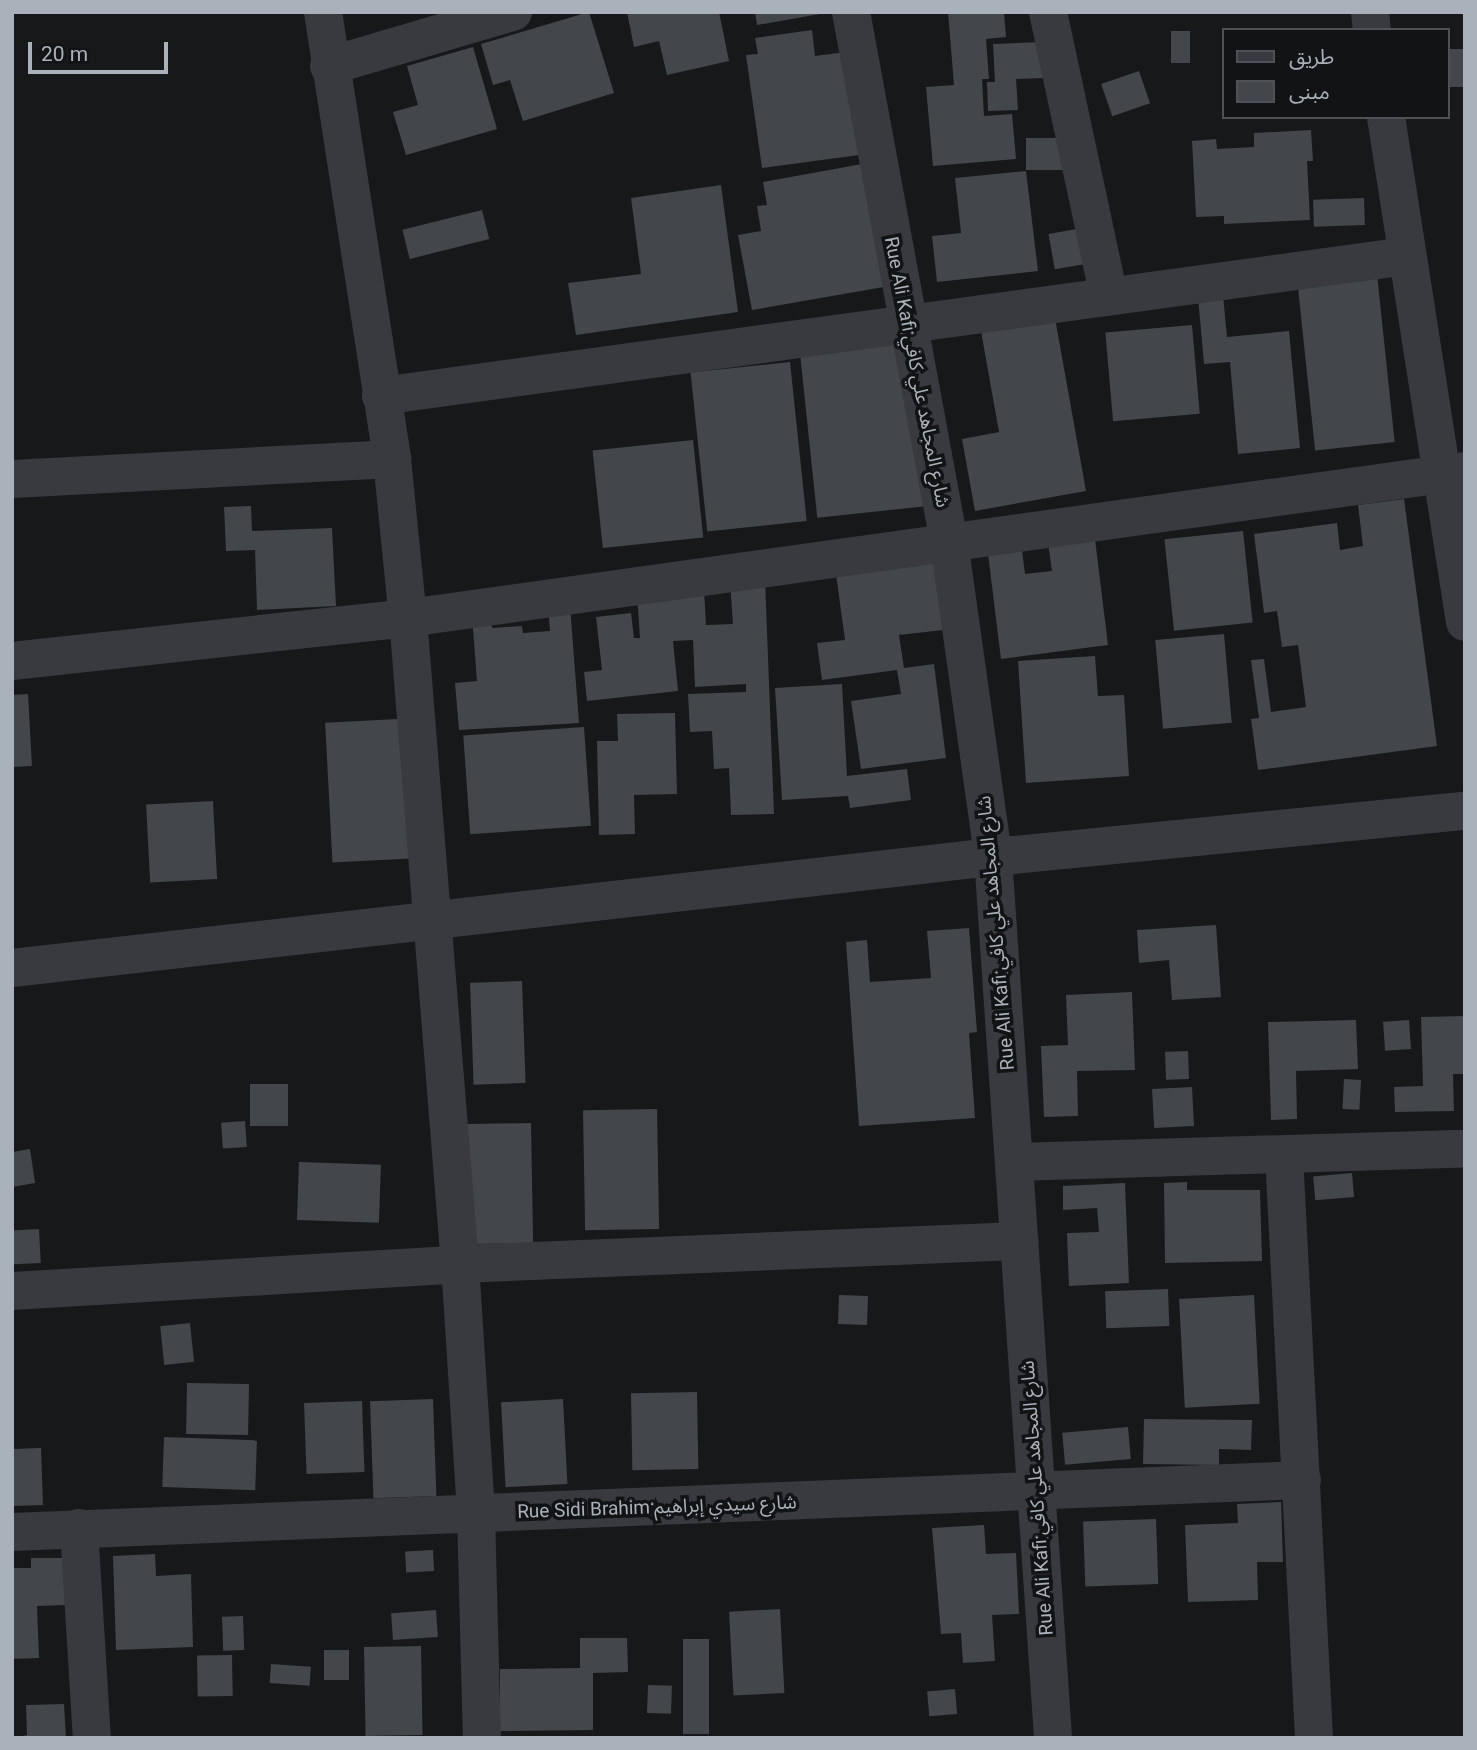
<!DOCTYPE html>
<html>
<head>
<meta charset="utf-8">
<style>
	body { margin:0 }
	#map { position:relative; width:1477px; height:1750px; overflow:hidden; background:#17181a; font-family:Roboto,"Noto Sans Arabic",sans-serif }
	div>[style] { position:absolute }
	.building>* { inset:0; background:#43464a; transform-origin:0 0 }
	.minor>* { height:38px; margin:-19px; padding:0 19px; transform-origin:19px; border-radius:19px; background:#383a3f }
	span { translate:-50% -50%; white-space:nowrap; text-align:center; line-height:1.15; -webkit-text-stroke:7px #121315; paint-order:stroke }
	.street-label { font-size:19px; color:#a9b1ba }
	.frame { position:absolute; inset:0; border:14px solid #a9b1ba; pointer-events:none }
	.legend { position:absolute; left:1222px; top:28px; width:228px; height:91px; box-sizing:border-box; background:#121315; border:2px solid #4e5257; margin:0; padding:9px 12px; list-style:none; font-size:21px; color:#a9b1ba }
	.legend li { display:flex; align-items:center; gap:14px; height:35px }
	.legend b { width:35px; border:2px solid #4e5257 }
	.scale { position:absolute; left:28px; top:42px; width:140px; height:32px; box-sizing:border-box; border:4px solid #a9b1ba; border-top:0; padding-left:9px; font-size:21px; line-height:24px; white-space:nowrap; color:#a9b1ba; -webkit-text-stroke:5px #121315; paint-order:stroke }
</style>
</head>
<body>
<div id="map">
	<div class="building">
		<i style="clip-path:polygon(589px 12px,614px 93px,523px 121px,510px 80px,493px 85px,481px 44px)"></i>
		<i style="clip-path:polygon(627px 12px,719px 12px,729px 61px,667px 75px,659px 41px,634px 47px)"></i>
		<i style="clip-path:polygon(755px 12px,820px 12px,820px 14px,757px 25px)"></i>
		<i style="clip-path:polygon(948px 12px,1004px 12px,1006px 37px,986px 39px,989px 79px,982px 79px,984px 116px,1012px 114px,1016px 159px,933px 166px,926px 87px,954px 85px)"></i>
		<i style="clip-path:polygon(812px 30px,815px 56px,846px 52px,859px 155px,762px 168px,746px 55px,758px 54px,755px 38px)"></i>
		<i style="left:1190px;top:31px;width:32px;height:19px;rotate:90deg"></i>
		<i style="clip-path:polygon(1043px 42px,1045px 78px,1016px 79px,1018px 110px,988px 111px,987px 82px,995px 82px,993px 44px)"></i>
		<i style="clip-path:polygon(473px 47px,497px 129px,406px 155px,393px 112px,418px 105px,407px 66px)"></i>
		<i style="left:1465px;top:49px;width:38px;height:18px;rotate:90deg"></i>
		<i style="left:1139px;top:71px;width:34px;height:40px;rotate:71deg"></i>
		<i style="clip-path:polygon(1311px 130px,1313px 161px,1307px 161px,1310px 220px,1224px 224px,1224px 216px,1196px 217px,1192px 141px,1216px 139px,1217px 149px,1254px 147px,1254px 133px)"></i>
		<i style="left:1026px;top:138px;width:43px;height:32px"></i>
		<i style="clip-path:polygon(873px 162px,895px 285px,752px 310px,738px 235px,761px 231px,757px 206px,767px 205px,763px 182px)"></i>
		<i style="clip-path:polygon(1026px 171px,1038px 271px,937px 282px,932px 236px,961px 233px,955px 178px)"></i>
		<i style="clip-path:polygon(721px 185px,738px 312px,576px 335px,568px 283px,641px 274px,631px 198px)"></i>
		<i style="left:1364px;top:198px;width:27px;height:51px;rotate:88deg"></i>
		<i style="left:482px;top:210px;width:30px;height:82px;rotate:76deg"></i>
		<i style="left:1082px;top:228px;width:36px;height:34px;rotate:80deg"></i>
		<i style="left:1377px;top:274px;width:169px;height:80px;rotate:84deg"></i>
		<i style="clip-path:polygon(1223px 295px,1227px 337px,1289px 331px,1300px 448px,1238px 454px,1230px 362px,1204px 364px,1198px 297px)"></i>
		<i style="clip-path:polygon(1055px 318px,1086px 491px,975px 511px,962px 439px,999px 432px,981px 331px)"></i>
		<i style="left:1192px;top:325px;width:89px;height:87px;rotate:85deg"></i>
		<i style="left:910px;top:338px;width:169px;height:111px;rotate:84deg"></i>
		<i style="left:790px;top:362px;width:160px;height:100px;rotate:84deg"></i>
		<i style="left:693px;top:440px;width:98px;height:101px;rotate:84deg"></i>
		<i style="clip-path:polygon(1404px 499px,1437px 746px,1258px 770px,1251px 719px,1259px 718px,1251px 660px,1264px 659px,1271px 712px,1306px 707px,1298px 645px,1282px 647px,1277px 611px,1264px 613px,1254px 534px,1337px 523px,1340px 550px,1363px 546px,1358px 505px)"></i>
		<i style="clip-path:polygon(251px 506px,252px 531px,332px 528px,336px 606px,257px 610px,255px 550px,226px 551px,224px 507px)"></i>
		<i style="clip-path:polygon(1094px 531px,1108px 645px,1001px 659px,987px 546px,1021px 542px,1025px 574px,1052px 571px,1047px 536px)"></i>
		<i style="left:1243px;top:531px;width:92px;height:79px;rotate:84deg"></i>
		<i style="clip-path:polygon(933px 554px,943px 630px,899px 635px,904px 668px,934px 664px,946px 758px,861px 769px,851px 701px,901px 694px,897px 670px,822px 680px,817px 643px,845px 640px,835px 567px)"></i>
		<i style="clip-path:polygon(765px 579px,774px 814px,731px 815px,729px 768px,714px 769px,712px 731px,690px 732px,688px 694px,746px 692px,746px 684px,695px 687px,693px 640px,673px 641px,678px 691px,587px 701px,584px 672px,602px 670px,596px 617px,631px 613px,634px 638px,640px 638px,637px 594px,704px 590px,706px 625px,733px 624px,730px 581px)"></i>
		<i style="clip-path:polygon(570px 605px,579px 723px,459px 730px,455px 683px,477px 681px,472px 616px,491px 614px,492px 628px,522px 626px,523px 633px,550px 631px,548px 606px)"></i>
		<i style="left:1224px;top:634px;width:89px;height:69px;rotate:85deg"></i>
		<i style="clip-path:polygon(1095px 656px,1098px 696px,1124px 695px,1129px 776px,1026px 783px,1018px 661px)"></i>
		<i style="clip-path:polygon(842px 684px,847px 776px,907px 769px,911px 800px,850px 808px,848px 796px,782px 800px,775px 688px)"></i>
		<i style="clip-path:polygon(28px 694px,32px 766px,12px 767px,12px 695px)"></i>
		<i style="clip-path:polygon(675px 713px,677px 794px,634px 795px,635px 834px,599px 835px,597px 741px,618px 741px,617px 714px)"></i>
		<i style="left:417px;top:718px;width:140px;height:92px;rotate:87deg"></i>
		<i style="left:584px;top:727px;width:99px;height:121px;rotate:86deg"></i>
		<i style="left:213px;top:801px;width:78px;height:67px;rotate:87deg"></i>
		<i style="clip-path:polygon(1216px 925px,1221px 997px,1172px 1000px,1169px 960px,1139px 963px,1137px 930px)"></i>
		<i style="clip-path:polygon(969px 928px,977px 1032px,969px 1033px,975px 1118px,859px 1126px,846px 942px,867px 940px,870px 982px,931px 978px,927px 931px)"></i>
		<i style="left:522px;top:981px;width:102px;height:52px;rotate:88deg"></i>
		<i style="clip-path:polygon(1132px 992px,1135px 1070px,1077px 1071px,1078px 1116px,1044px 1117px,1041px 1046px,1068px 1045px,1066px 995px)"></i>
		<i style="clip-path:polygon(1465px 1016px,1465px 1074px,1453px 1074px,1454px 1111px,1395px 1112px,1394px 1087px,1423px 1086px,1421px 1017px)"></i>
		<i style="clip-path:polygon(1356px 1020px,1358px 1069px,1296px 1071px,1297px 1119px,1271px 1120px,1268px 1022px)"></i>
		<i style="left:1409px;top:1020px;width:29px;height:26px;rotate:86deg"></i>
		<i style="left:1188px;top:1051px;width:28px;height:23px;rotate:88deg"></i>
		<i style="left:1344px;top:1079px;width:17px;height:30px;rotate:3deg"></i>
		<i style="left:250px;top:1084px;width:38px;height:42px"></i>
		<i style="left:1192px;top:1087px;width:39px;height:40px;rotate:87deg"></i>
		<i style="left:657px;top:1109px;width:120px;height:74px;rotate:89deg"></i>
		<i style="left:245px;top:1121px;width:26px;height:24px;rotate:86deg"></i>
		<i style="left:531px;top:1123px;width:120px;height:64px;rotate:89deg"></i>
		<i style="clip-path:polygon(30px 1149px,35px 1183px,12px 1187px,12px 1152px)"></i>
		<i style="left:299px;top:1162px;width:82px;height:58px;rotate:2deg"></i>
		<i style="left:1352px;top:1173px;width:24px;height:39px;rotate:85deg"></i>
		<i style="clip-path:polygon(1187px 1182px,1187px 1190px,1260px 1190px,1262px 1261px,1165px 1263px,1164px 1183px)"></i>
		<i style="clip-path:polygon(1125px 1183px,1129px 1283px,1069px 1286px,1067px 1233px,1099px 1232px,1097px 1208px,1063px 1210px,1063px 1186px)"></i>
		<i style="left:39px;top:1229px;width:34px;height:27px;rotate:87deg"></i>
		<i style="left:1168px;top:1289px;width:37px;height:63px;rotate:88deg"></i>
		<i style="left:839px;top:1295px;width:29px;height:29px;rotate:2deg"></i>
		<i style="left:1254px;top:1295px;width:109px;height:75px;rotate:87deg"></i>
		<i style="left:190px;top:1323px;width:39px;height:30px;rotate:84deg"></i>
		<i style="left:187px;top:1383px;width:62px;height:51px;rotate:1deg"></i>
		<i style="left:697px;top:1392px;width:77px;height:66px;rotate:89deg"></i>
		<i style="left:433px;top:1399px;width:97px;height:63px;rotate:88deg"></i>
		<i style="left:563px;top:1399px;width:85px;height:62px;rotate:87deg"></i>
		<i style="left:362px;top:1401px;width:71px;height:58px;rotate:88deg"></i>
		<i style="clip-path:polygon(1144px 1419px,1252px 1420px,1251px 1450px,1219px 1449px,1219px 1465px,1143px 1464px)"></i>
		<i style="left:1128px;top:1427px;width:32px;height:66px;rotate:85deg"></i>
		<i style="left:164px;top:1437px;width:93px;height:50px;rotate:2deg"></i>
		<i style="left:41px;top:1448px;width:57px;height:29px;rotate:88deg"></i>
		<i style="clip-path:polygon(1281px 1502px,1283px 1562px,1257px 1562px,1258px 1600px,1188px 1602px,1185px 1525px,1238px 1523px,1237px 1504px)"></i>
		<i style="left:1156px;top:1519px;width:65px;height:73px;rotate:88deg"></i>
		<i style="clip-path:polygon(984px 1525px,986px 1554px,1016px 1553px,1019px 1614px,992px 1615px,995px 1661px,963px 1663px,961px 1633px,941px 1634px,932px 1528px)"></i>
		<i style="left:433px;top:1550px;width:21px;height:28px;rotate:87deg"></i>
		<i style="clip-path:polygon(155px 1554px,156px 1576px,191px 1574px,193px 1647px,116px 1650px,113px 1556px)"></i>
		<i style="clip-path:polygon(31px 1558px,64px 1558px,65px 1605px,37px 1606px,39px 1658px,12px 1659px,12px 1568px,31px 1568px)"></i>
		<i style="left:780px;top:1609px;width:84px;height:51px;rotate:87deg"></i>
		<i style="left:436px;top:1610px;width:27px;height:45px;rotate:86deg"></i>
		<i style="left:243px;top:1616px;width:34px;height:21px;rotate:88deg"></i>
		<i style="clip-path:polygon(580px 1638px,627px 1638px,628px 1672px,593px 1673px,593px 1730px,500px 1731px,500px 1669px,580px 1668px)"></i>
		<i style="left:683px;top:1639px;width:26px;height:95px"></i>
		<i style="left:421px;top:1646px;width:89px;height:57px;rotate:89deg"></i>
		<i style="left:324px;top:1650px;width:25px;height:30px"></i>
		<i style="left:232px;top:1655px;width:41px;height:35px;rotate:89deg"></i>
		<i style="left:271px;top:1664px;width:40px;height:19px;rotate:4deg"></i>
		<i style="left:648px;top:1685px;width:24px;height:28px;rotate:2deg"></i>
		<i style="left:955px;top:1689px;width:25px;height:28px;rotate:85deg"></i>
		<i style="clip-path:polygon(64px 1704px,66px 1738px,12px 1738px,27px 1735px,26px 1705px)"></i>
	</div>
	<div class="minor">
		<i style="left:323px;top:12px;width:452px;rotate:81.2deg"></i>
		<i style="left:392px;top:459px;width:160px;rotate:84.3deg"></i>
		<i style="left:408px;top:618px;width:648px;rotate:85.4deg"></i>
		<i style="left:460px;top:1264px;width:250px;rotate:86.3deg"></i>
		<i style="left:476px;top:1513px;width:225px;rotate:88.5deg"></i>
		<i style="left:851px;top:12px;width:539px;rotate:79.52deg"></i>
		<i style="left:949px;top:542px;width:318px;rotate:82deg"></i>
		<i style="left:993px;top:857px;width:883px;rotate:86.1deg"></i>
		<i style="left:1048px;top:12px;width:291px;rotate:77.9deg"></i>
		<i style="left:1370px;top:12px;width:18px;rotate:84deg"></i>
		<i style="left:329px;top:66px;width:192px;rotate:-16.4deg"></i>
		<i style="left:1386px;top:117px;width:511px;rotate:81.11deg"></i>
		<i style="left:381px;top:396px;width:1036px;rotate:-7.77deg"></i>
		<i style="left:12px;top:479px;width:381px;rotate:-3deg"></i>
		<i style="left:12px;top:661px;width:398px;rotate:-6.2deg"></i>
		<i style="left:408px;top:618px;width:1067px;rotate:-7.92deg"></i>
		<i style="left:12px;top:968px;width:987px;rotate:-6.46deg"></i>
		<i style="left:993px;top:857px;width:474px;rotate:-5.6deg"></i>
		<i style="left:1284px;top:1155px;width:584px;rotate:87.05deg"></i>
		<i style="left:1014px;top:1162px;width:451px;rotate:-1.7deg"></i>
		<i style="left:12px;top:1291px;width:449px;rotate:-3.4deg"></i>
		<i style="left:460px;top:1264px;width:560px;rotate:-2.35deg"></i>
		<i style="left:79px;top:1528px;width:210px;rotate:86.5deg"></i>
		<i style="left:12px;top:1532px;width:1291px;rotate:-2.31deg"></i>
	</div>
	<div class="street-label">
		<span style="left:917px;top:372px;rotate:79deg">Rue Ali Kafi;شارع المجاهد علي كافي</span>
		<span style="left:996px;top:933px;rotate:-95deg">Rue Ali Kafi;شارع المجاهد علي كافي</span>
		<span style="left:1037px;top:1498px;rotate:-94deg">Rue Ali Kafi;شارع المجاهد علي كافي</span>
		<span style="left:657px;top:1507px;rotate:-2deg">Rue Sidi Brahim;شارع سيدي إبراهيم</span>
	</div>
	<div class="frame"></div>
	<ul class="legend">
	<li><b style="height:9px;background:#383a3f"></b>طريق</li>
	<li><b style="height:19px;background:#43464a"></b>مبنى</li>
	</ul>
	<div class="scale">20 m</div>
</div>
</body>
</html>
